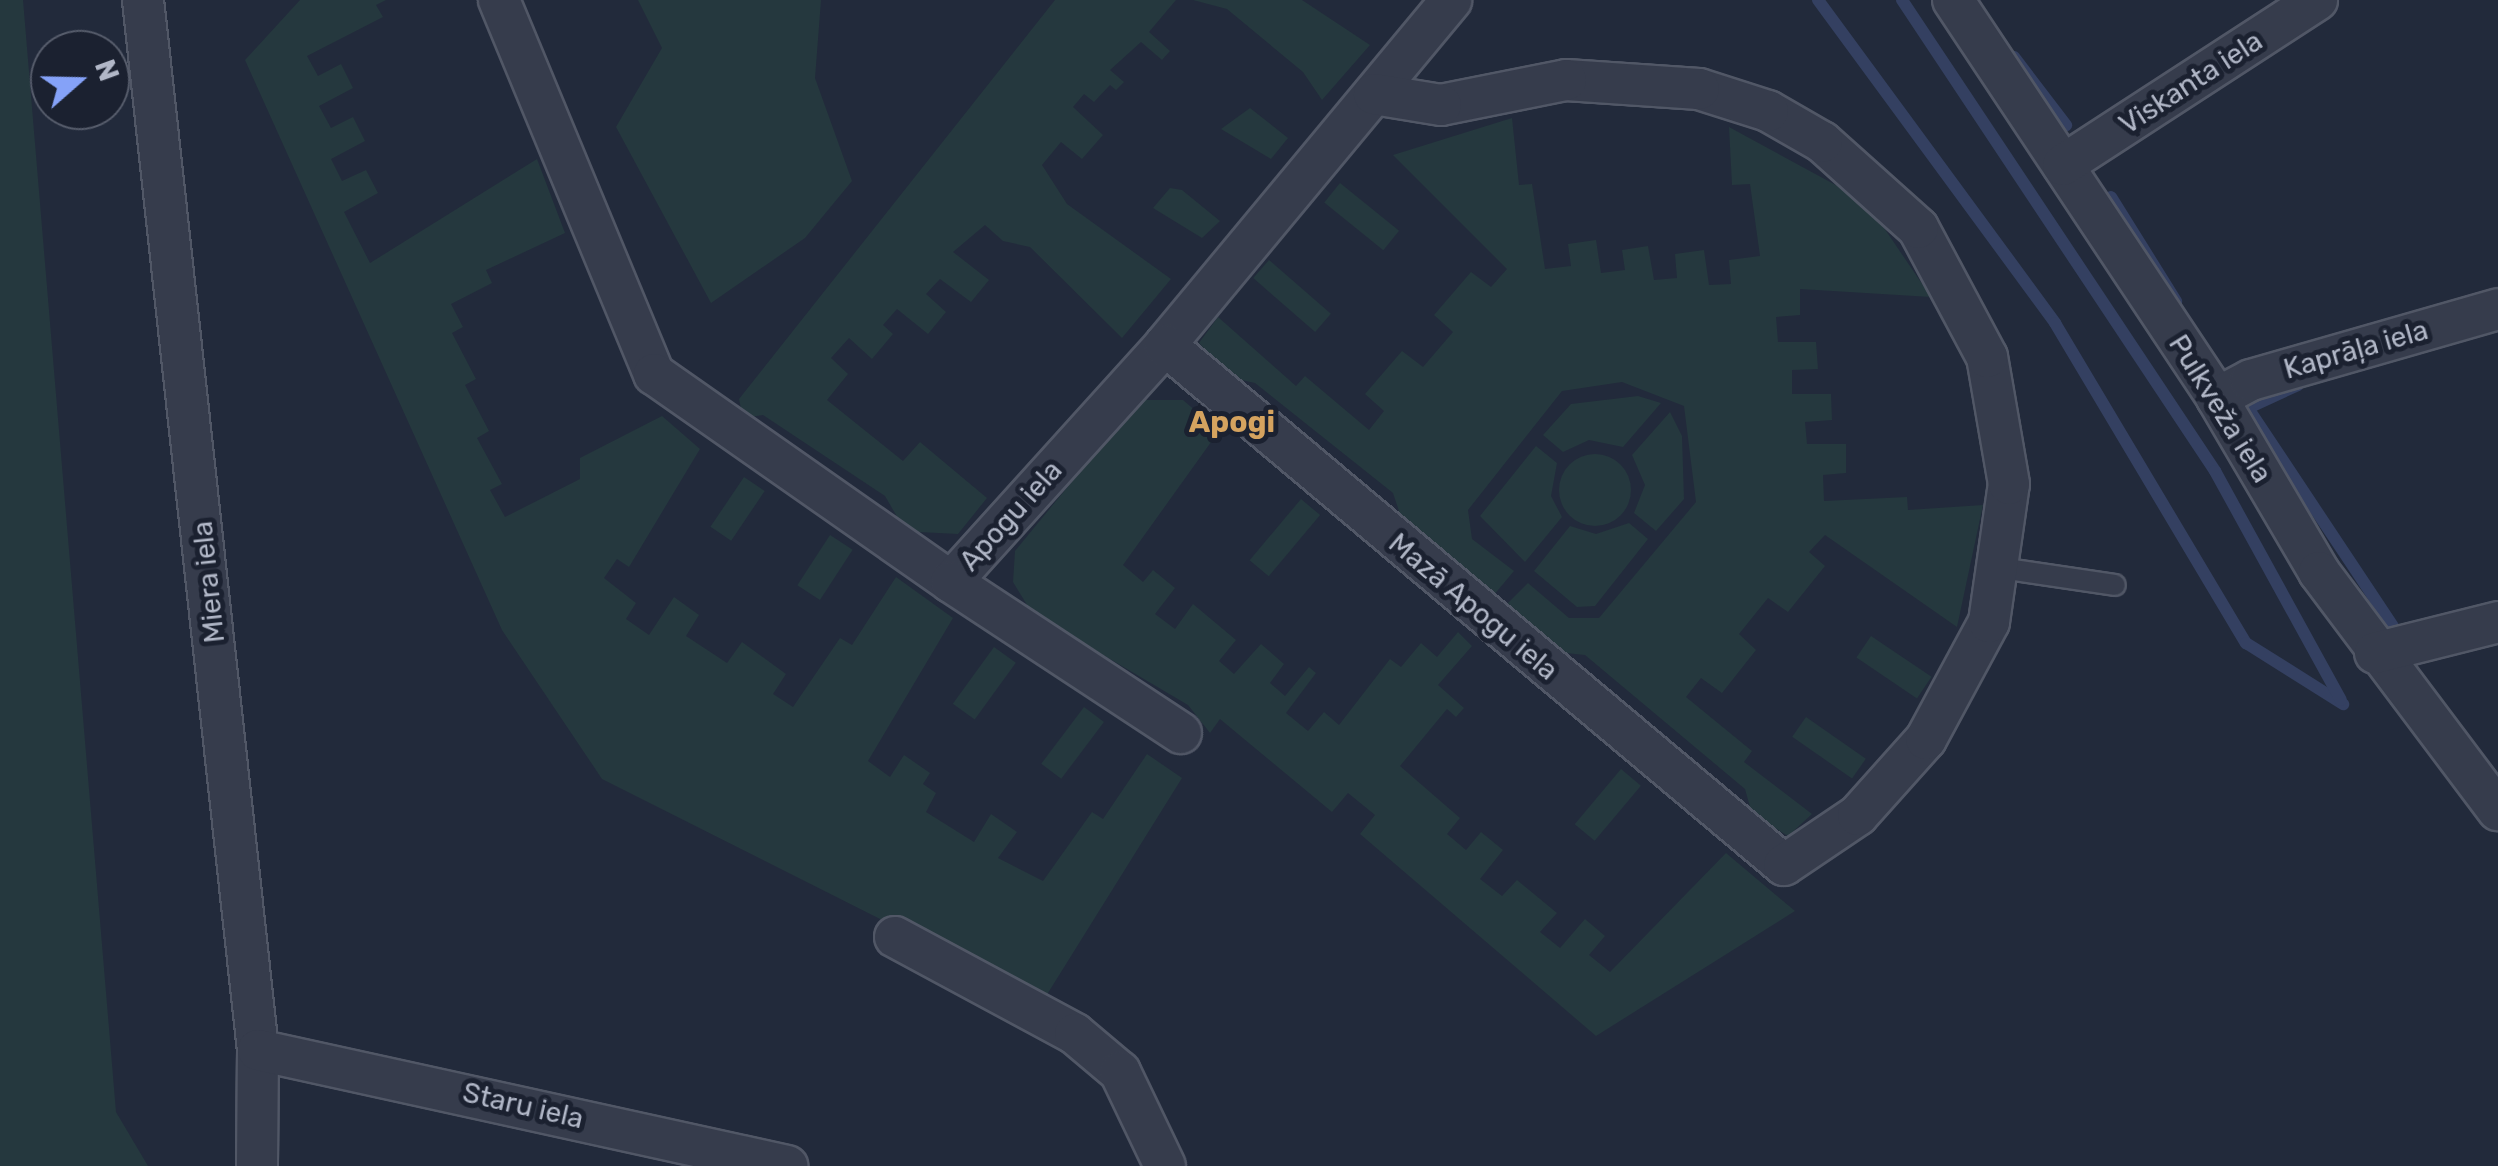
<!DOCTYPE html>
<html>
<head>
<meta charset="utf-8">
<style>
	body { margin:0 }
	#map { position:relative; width:2498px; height:1166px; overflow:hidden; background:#222a3b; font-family:Rubik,sans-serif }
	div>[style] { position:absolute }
	.green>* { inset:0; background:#25383e; transform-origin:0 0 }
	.round { border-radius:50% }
	.stream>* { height:12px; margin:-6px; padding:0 6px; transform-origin:6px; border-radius:6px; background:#344061 }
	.roads { filter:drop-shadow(2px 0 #515766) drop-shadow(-2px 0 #515766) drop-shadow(0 2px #515766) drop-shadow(0 -2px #515766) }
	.service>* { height:20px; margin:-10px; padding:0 10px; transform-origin:10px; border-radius:10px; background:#363c4c }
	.minor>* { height:40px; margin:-20px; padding:0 20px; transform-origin:20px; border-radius:20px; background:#363c4c }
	span { translate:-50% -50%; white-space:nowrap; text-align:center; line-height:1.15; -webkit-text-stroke:10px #1b2130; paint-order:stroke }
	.street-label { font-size:28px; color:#b1b7c7 }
	.neighbourhood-label { font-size:30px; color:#d5a35f; font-weight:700 }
	.north { position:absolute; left:30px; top:30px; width:100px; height:100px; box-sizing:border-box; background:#1b2130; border:2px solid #575d6c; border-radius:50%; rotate:70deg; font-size:28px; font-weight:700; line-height:40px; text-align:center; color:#b1b7c7 }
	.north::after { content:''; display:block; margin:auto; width:35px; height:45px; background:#85a2f8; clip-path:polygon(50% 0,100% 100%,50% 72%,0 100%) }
</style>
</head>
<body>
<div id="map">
	<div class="green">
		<i style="clip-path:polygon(0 0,23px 0,116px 1112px,148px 1166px,0 1166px)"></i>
		<i style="clip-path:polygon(300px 0,386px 0,376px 5px,383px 17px,307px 56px,318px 76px,341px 64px,353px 88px,319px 106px,331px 128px,353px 117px,365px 141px,331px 159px,342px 181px,366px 170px,378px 193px,344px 212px,370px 263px,537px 159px,565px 233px,486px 270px,492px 283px,451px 304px,463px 327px,452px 333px,476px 379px,465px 385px,489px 431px,477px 438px,502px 484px,490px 490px,505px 517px,580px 479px,580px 458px,662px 416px,700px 449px,629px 567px,617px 559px,604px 578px,636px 603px,626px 619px,649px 635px,674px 597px,699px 615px,686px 636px,727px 663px,742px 642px,786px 674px,773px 694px,793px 707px,840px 638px,852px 645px,896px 577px,953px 618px,868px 761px,890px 777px,904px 755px,930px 773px,923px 784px,936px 793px,926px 812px,974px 842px,991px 814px,1017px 832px,998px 858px,1043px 881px,1092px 812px,1103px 819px,1147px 754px,1182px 778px,1043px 1001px,602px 779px,502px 630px,245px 60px)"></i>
		<i style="clip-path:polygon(638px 0,821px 0,815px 78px,852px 181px,805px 238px,711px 303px,616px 127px,662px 48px)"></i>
		<i style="clip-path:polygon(1055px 0,1176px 0,1149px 32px,1170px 51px,1162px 60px,1141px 42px,1110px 70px,1124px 82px,1116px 90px,1110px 85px,1094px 102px,1084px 94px,1073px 107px,1103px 135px,1082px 159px,1061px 142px,1042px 165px,1067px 204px,1171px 279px,1122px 338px,1030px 247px,1003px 241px,985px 225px,953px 252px,989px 280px,971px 302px,940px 279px,926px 294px,946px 312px,928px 334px,897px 309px,883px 325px,893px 334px,872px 359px,849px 338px,831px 358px,848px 374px,827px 400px,903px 461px,920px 442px,987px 498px,958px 534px,919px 532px,903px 527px,885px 496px,763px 415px,743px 418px,739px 399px)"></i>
		<i style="clip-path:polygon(1193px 0,1302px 0,1370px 45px,1322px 100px,1303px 72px,1227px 9px)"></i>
		<i style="clip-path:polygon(1250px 108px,1288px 138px,1271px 159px,1221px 129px)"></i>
		<i style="clip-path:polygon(1512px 118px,1519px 185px,1532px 184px,1545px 269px,1571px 266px,1568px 244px,1596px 240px,1601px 273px,1625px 270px,1622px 250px,1648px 246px,1654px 280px,1677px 278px,1675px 254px,1704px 250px,1709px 285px,1731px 284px,1729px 260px,1760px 256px,1750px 184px,1732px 185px,1729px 127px,1843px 189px,1880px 222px,1931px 297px,1800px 289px,1800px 315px,1776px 317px,1778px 342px,1816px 342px,1818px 369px,1792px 370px,1792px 394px,1831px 394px,1832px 420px,1805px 422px,1807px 444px,1846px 444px,1846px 473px,1823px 475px,1824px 501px,1907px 497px,1908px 510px,1983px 505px,1957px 627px,1825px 535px,1809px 552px,1825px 566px,1788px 612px,1768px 598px,1739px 634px,1756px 650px,1722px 693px,1701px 678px,1686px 697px,1752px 751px,1744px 762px,1812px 814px,1788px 836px,1752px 814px,1745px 789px,1585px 655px,1557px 652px,1505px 606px,1528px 583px,1569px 618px,1599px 618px,1696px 502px,1684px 406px,1622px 382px,1562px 391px,1468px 510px,1472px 539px,1514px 571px,1493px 596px,1402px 520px,1393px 493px,1255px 383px,1232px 378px,1199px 343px,1218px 317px,1296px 386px,1305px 376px,1369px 430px,1384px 411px,1365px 394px,1402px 351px,1423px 367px,1453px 332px,1434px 315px,1471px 272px,1491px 287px,1507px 269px,1393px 155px)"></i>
		<i style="left:1340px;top:183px;width:76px;height:25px;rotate:39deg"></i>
		<i style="clip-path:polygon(1170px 188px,1182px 190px,1220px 221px,1202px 238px,1153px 208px)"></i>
		<i style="left:1269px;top:260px;width:82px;height:24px;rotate:41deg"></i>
		<i style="clip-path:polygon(1638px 396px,1661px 403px,1623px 447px,1589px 440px,1563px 452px,1543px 435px,1571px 404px)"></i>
		<i style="clip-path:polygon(1139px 400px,1183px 400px,1219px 431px,1123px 565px,1143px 582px,1153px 570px,1175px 588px,1155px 614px,1175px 629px,1193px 604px,1236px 640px,1219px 661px,1234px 674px,1261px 644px,1284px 664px,1270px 683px,1285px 696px,1309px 667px,1316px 673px,1286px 713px,1308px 731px,1324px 712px,1339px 725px,1390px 659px,1401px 667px,1421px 643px,1437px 657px,1458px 632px,1472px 646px,1438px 685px,1464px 708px,1456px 717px,1447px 709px,1400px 766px,1460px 818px,1447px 834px,1466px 850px,1481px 832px,1503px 850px,1480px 879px,1502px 896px,1517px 880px,1557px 913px,1540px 932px,1560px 948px,1585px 919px,1605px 936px,1589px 955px,1610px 972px,1726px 853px,1795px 911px,1596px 1036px,1360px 834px,1375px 815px,1348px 793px,1332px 812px,1220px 719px,1210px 733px,1188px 705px,1032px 613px,1013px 582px,1015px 551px)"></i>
		<i style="clip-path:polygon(1670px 412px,1682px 436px,1684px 499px,1656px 531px,1634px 513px,1645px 485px,1632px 455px)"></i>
		<i style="clip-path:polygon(1536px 446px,1557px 463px,1551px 496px,1562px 517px,1525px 562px,1480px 516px)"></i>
		<i class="round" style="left:1559px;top:454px;width:72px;height:72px"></i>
		<i style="left:744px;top:477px;width:25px;height:60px;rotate:34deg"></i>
		<i style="left:1301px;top:499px;width:25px;height:80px;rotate:40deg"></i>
		<i style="clip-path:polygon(1629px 523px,1648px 539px,1595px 606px,1577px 607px,1534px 571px,1570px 526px,1596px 534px)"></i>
		<i style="left:830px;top:535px;width:27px;height:60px;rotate:33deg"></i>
		<i style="left:1871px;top:636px;width:73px;height:26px;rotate:34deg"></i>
		<i style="left:994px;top:647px;width:27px;height:70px;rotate:36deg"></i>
		<i style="left:1084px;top:707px;width:25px;height:71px;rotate:37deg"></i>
		<i style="left:1806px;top:717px;width:73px;height:24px;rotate:35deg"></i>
		<i style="left:1621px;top:769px;width:26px;height:72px;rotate:40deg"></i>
	</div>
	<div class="stream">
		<i style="left:1818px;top:0;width:401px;rotate:53.7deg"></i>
		<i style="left:2055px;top:323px;width:373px;rotate:59.2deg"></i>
		<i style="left:2246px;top:643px;width:115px;rotate:32.2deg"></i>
		<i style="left:1902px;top:0;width:566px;rotate:56.39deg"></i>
		<i style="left:2215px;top:471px;width:261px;rotate:61.2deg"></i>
		<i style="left:2014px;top:57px;width:86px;rotate:52.6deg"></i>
		<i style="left:2111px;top:197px;width:123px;rotate:58deg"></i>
		<i style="left:2298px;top:385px;width:55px;rotate:155.3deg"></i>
		<i style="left:2248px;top:408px;width:262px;rotate:56.4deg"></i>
	</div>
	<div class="roads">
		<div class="service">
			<i style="left:2001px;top:568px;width:115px;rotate:8.5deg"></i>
		</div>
		<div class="minor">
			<i style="left:143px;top:0;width:1056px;rotate:83.75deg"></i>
			<i style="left:258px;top:1050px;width:116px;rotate:90.5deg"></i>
			<i style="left:499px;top:0;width:405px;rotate:67.5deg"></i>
			<i style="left:654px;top:374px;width:363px;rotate:35deg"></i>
			<i style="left:951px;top:582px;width:319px;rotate:-47.9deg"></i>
			<i style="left:1165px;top:345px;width:448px;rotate:-50.3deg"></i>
			<i style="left:1953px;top:0;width:478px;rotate:56.4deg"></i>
			<i style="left:2217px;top:398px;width:202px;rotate:59.6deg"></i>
			<i style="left:2319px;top:572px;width:298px;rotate:53.1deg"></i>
			<i style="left:2063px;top:165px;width:303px;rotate:-33deg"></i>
			<i style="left:1165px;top:345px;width:808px;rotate:40.03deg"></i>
			<i style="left:1784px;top:865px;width:89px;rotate:-34deg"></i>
			<i style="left:1858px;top:815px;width:102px;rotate:-48.2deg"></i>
			<i style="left:1926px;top:739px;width:133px;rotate:-61.7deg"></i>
			<i style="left:1989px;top:622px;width:139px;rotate:-81.8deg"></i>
			<i style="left:2009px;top:484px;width:129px;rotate:-99.8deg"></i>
			<i style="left:1987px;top:357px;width:146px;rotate:-118.1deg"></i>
			<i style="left:1918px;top:228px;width:129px;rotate:-138.1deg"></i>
			<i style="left:1822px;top:142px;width:62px;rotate:-150.1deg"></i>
			<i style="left:1768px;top:111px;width:72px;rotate:-162.3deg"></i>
			<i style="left:1699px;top:89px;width:133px;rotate:-176.1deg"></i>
			<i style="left:1566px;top:80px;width:127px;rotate:168.7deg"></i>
			<i style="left:1441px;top:105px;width:68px;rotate:-170.7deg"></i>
			<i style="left:2217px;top:398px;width:38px;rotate:-28deg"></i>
			<i style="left:2251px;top:380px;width:257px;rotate:-16deg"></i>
			<i style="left:951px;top:582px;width:275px;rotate:33.3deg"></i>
			<i style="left:2375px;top:653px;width:127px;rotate:-14.1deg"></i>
			<i style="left:895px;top:937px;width:204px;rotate:28.3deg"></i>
			<i style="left:1075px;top:1034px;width:59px;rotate:40.2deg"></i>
			<i style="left:1120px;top:1072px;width:104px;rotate:64.4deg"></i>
			<i style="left:258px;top:1050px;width:542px;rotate:12.37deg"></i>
		</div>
	</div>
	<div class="street-label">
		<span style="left:2191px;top:83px;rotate:-33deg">Viskanta iela</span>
		<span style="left:2356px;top:350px;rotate:-16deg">Kaprāļa iela</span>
		<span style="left:2220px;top:409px;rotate:58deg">Pulkveža iela</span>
		<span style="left:1011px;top:516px;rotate:-48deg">Apogu iela</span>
		<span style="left:209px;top:582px;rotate:-96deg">Miera iela</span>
		<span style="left:1473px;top:607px;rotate:40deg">Mazā Apogu iela</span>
		<span style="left:523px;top:1106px;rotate:13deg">Staru iela</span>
	</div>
	<div class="neighbourhood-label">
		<span style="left:1232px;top:422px">Apogi</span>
	</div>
	<div class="north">N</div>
</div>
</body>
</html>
